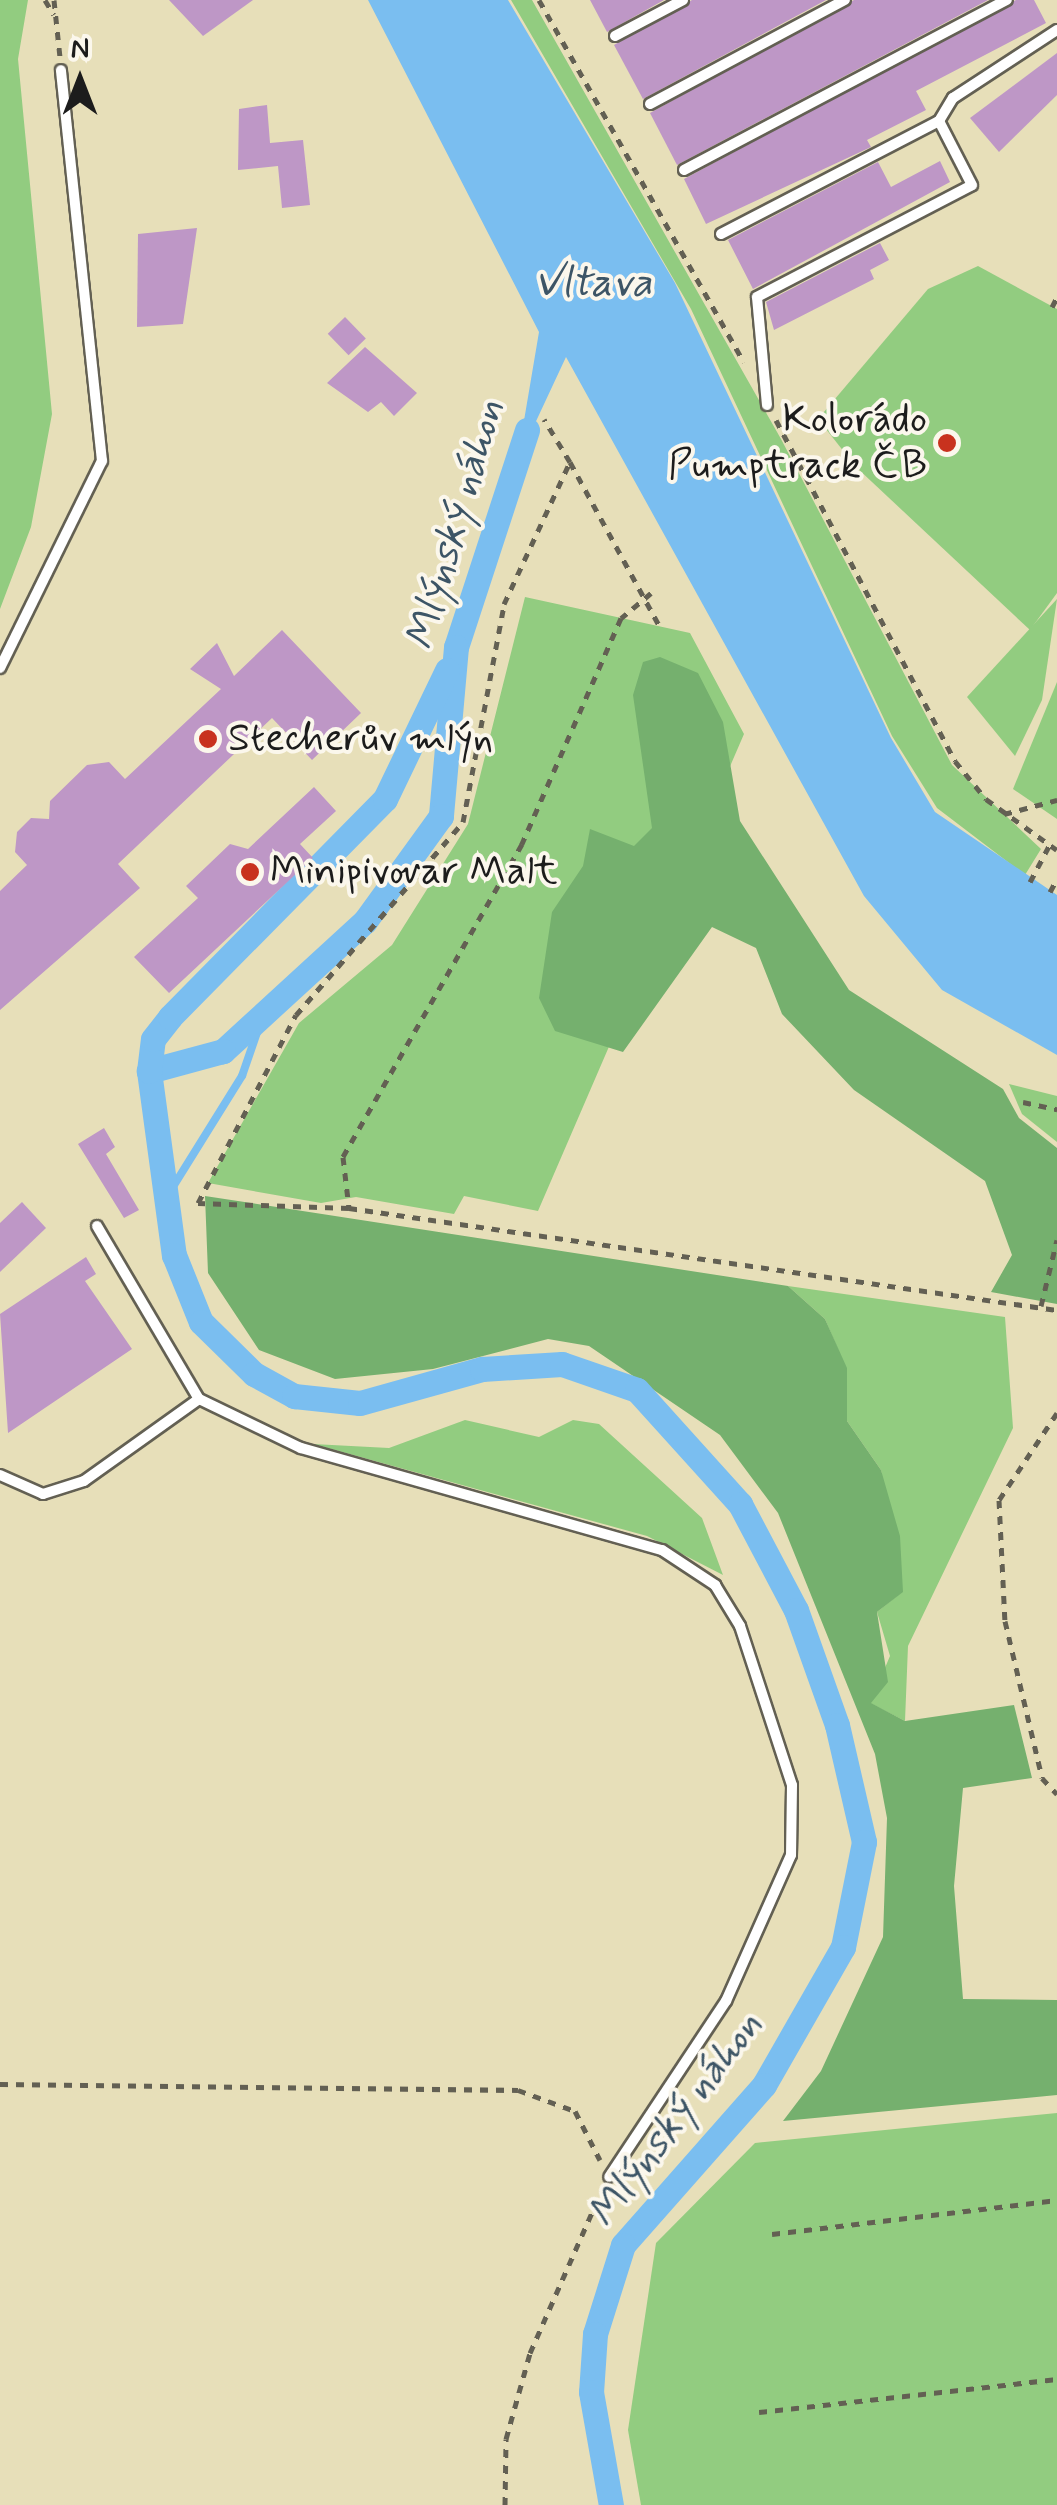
<!DOCTYPE html>
<html>
<head>
<meta charset="utf-8">
<style>
	body { margin:0 }
	#map { position:relative; width:1057px; height:2505px; overflow:hidden; background:#e7dfb9; font-family:Mynerve,sans-serif }
	div>[style] { position:absolute }
	.green>* { inset:0; background:#92cc80 }
	.forest>* { inset:0; background:#75b06e }
	.water>* { inset:0; background:#7abef0 }
	.stream>* { height:8px; margin:-4px; padding:0 4px; transform-origin:4px; border-radius:4px; background:#7abef0 }
	.canal>* { height:25px; margin:-12.5px; padding:0 12.5px; transform-origin:12.5px; border-radius:12.5px; background:#7abef0 }
	.building>* { inset:0; background:#be97c6; transform-origin:0 0 }
	.path>* { height:5px; margin-top:-2.5px; transform-origin:0; background:repeating-linear-gradient(90deg,#636053 0 8px,transparent 0 16px) }
	.roads { filter:drop-shadow(2px 0 #636053) drop-shadow(-2px 0 #636053) drop-shadow(0 2px #636053) drop-shadow(0 -2px #636053) }
	.service>* { height:10px; margin:-5px; padding:0 5px; transform-origin:5px; border-radius:5px; background:#fff }
	.dots>* { width:28px; height:28px; translate:-50% -50%; box-sizing:border-box; border:5px solid #fbf7ec; border-radius:50% }
	span { translate:-50% -50%; white-space:nowrap; text-align:center; line-height:1.15; -webkit-text-stroke:8px #fbf7ec; paint-order:stroke }
	.poi-label { font-size:40px; color:#1c1c1c }
	.right { translate:-100% -50%; text-align:right }
	.left { translate:0 -50%; text-align:left }
	.water-label { font-size:42px; color:#3d5566; font-style:italic }
	.north { position:absolute; left:30px; top:30px; width:100px; height:100px; -webkit-text-stroke:8px #fbf7ec; paint-order:stroke; rotate:0deg; font-size:28px; font-weight:700; line-height:40px; text-align:center; color:#1c1c1c }
	.north::after { content:''; display:block; margin:auto; width:35px; height:45px; background:#1c1c1c; clip-path:polygon(50% 0,100% 100%,50% 72%,0 100%) }
</style>
</head>
<body>
<div id="map">
	<div class="green">
		<i style="clip-path:polygon(0 0,28px 0,18px 59px,52px 414px,31px 527px,0 609px)"></i>
		<i style="clip-path:polygon(511px 0,532px 0,781px 439px,952px 765px,1041px 849px,1025px 875px,937px 808px,892px 736px,691px 309px)"></i>
		<i style="clip-path:polygon(978px 266px,1057px 309px,1057px 593px,1030px 630px,856px 467px,818px 419px,928px 289px)"></i>
		<i style="clip-path:polygon(525px 597px,690px 633px,744px 734px,538px 1211px,464px 1196px,454px 1214px,356px 1197px,321px 1203px,208px 1183px,299px 1023px,392px 945px,468px 824px)"></i>
		<i style="clip-path:polygon(1057px 599px,1042px 700px,1015px 756px,967px 697px)"></i>
		<i style="clip-path:polygon(1057px 682px,1057px 819px,1013px 789px)"></i>
		<i style="clip-path:polygon(1009px 1084px,1057px 1096px,1057px 1142px,1022px 1114px)"></i>
		<i style="clip-path:polygon(788px 1286px,1005px 1317px,1013px 1428px,908px 1646px,905px 1721px,870px 1703px,890px 1656px,877px 1612px,902px 1592px,881px 1470px,847px 1421px,846px 1368px,825px 1319px)"></i>
		<i style="clip-path:polygon(465px 1420px,539px 1437px,573px 1420px,599px 1424px,702px 1518px,723px 1575px,647px 1536px,313px 1444px,389px 1448px)"></i>
		<i style="clip-path:polygon(1057px 2113px,1057px 2505px,641px 2505px,628px 2430px,656px 2243px,755px 2143px)"></i>
	</div>
	<div class="forest">
		<i style="clip-path:polygon(660px 657px,698px 673px,723px 722px,740px 821px,849px 990px,1003px 1089px,1019px 1118px,1057px 1148px,1057px 1304px,991px 1292px,1012px 1255px,985px 1181px,854px 1090px,782px 1014px,756px 948px,712px 927px,623px 1052px,555px 1031px,539px 998px,552px 912px,583px 866px,590px 829px,634px 846px,652px 828px,633px 695px,643px 662px)"></i>
		<i style="clip-path:polygon(205px 1196px,788px 1286px,825px 1319px,847px 1368px,847px 1421px,881px 1470px,900px 1536px,903px 1592px,877px 1612px,888px 1682px,871px 1703px,905px 1721px,1014px 1705px,1032px 1778px,963px 1788px,954px 1886px,963px 1999px,1057px 2000px,1057px 2095px,783px 2121px,821px 2071px,883px 1937px,887px 1818px,875px 1754px,778px 1513px,720px 1435px,589px 1346px,548px 1339px,433px 1369px,335px 1379px,259px 1350px,208px 1273px)"></i>
	</div>
	<div class="water">
		<i style="clip-path:polygon(368px 0,508px 0,675px 283px,891px 738px,935px 812px,1057px 895px,1057px 1055px,942px 990px,864px 896px,566px 357px,517px 462px,539px 332px)"></i>
	</div>
	<div class="stream">
		<i style="left:166px;top:1198px;width:144px;rotate:-58.1deg"></i>
		<i style="left:242px;top:1076px;width:65px;rotate:-71deg"></i>
	</div>
	<div class="canal">
		<i style="left:527px;top:430px;width:228px;rotate:108.1deg"></i>
		<i style="left:456px;top:647px;width:170px;rotate:95.1deg"></i>
		<i style="left:441px;top:816px;width:130px;rotate:125.9deg"></i>
		<i style="left:365px;top:921px;width:193px;rotate:137.5deg"></i>
		<i style="left:223px;top:1051px;width:77px;rotate:164.9deg"></i>
		<i style="left:149px;top:1071px;width:186px;rotate:82.3deg"></i>
		<i style="left:174px;top:1255px;width:72px;rotate:68.1deg"></i>
		<i style="left:201px;top:1322px;width:74px;rotate:44.5deg"></i>
		<i style="left:254px;top:1374px;width:46px;rotate:28.8deg"></i>
		<i style="left:294px;top:1396px;width:66px;rotate:6.1deg"></i>
		<i style="left:360px;top:1403px;width:127px;rotate:-15.6deg"></i>
		<i style="left:482px;top:1369px;width:80px;rotate:-3.6deg"></i>
		<i style="left:562px;top:1364px;width:79px;rotate:19.1deg"></i>
		<i style="left:637px;top:1390px;width:154px;rotate:47.9deg"></i>
		<i style="left:740px;top:1504px;width:120px;rotate:62.2deg"></i>
		<i style="left:796px;top:1610px;width:122px;rotate:70.4deg"></i>
		<i style="left:837px;top:1725px;width:120px;rotate:77deg"></i>
		<i style="left:864px;top:1842px;width:107px;rotate:101.3deg"></i>
		<i style="left:843px;top:1947px;width:159px;rotate:119.8deg"></i>
		<i style="left:764px;top:2085px;width:213px;rotate:131.4deg"></i>
		<i style="left:623px;top:2245px;width:93px;rotate:107.5deg"></i>
		<i style="left:595px;top:2334px;width:58px;rotate:93.9deg"></i>
		<i style="left:591px;top:2392px;width:115px;rotate:80deg"></i>
		<i style="left:149px;top:1071px;width:32px;rotate:-83deg"></i>
		<i style="left:153px;top:1039px;width:28px;rotate:-52deg"></i>
		<i style="left:170px;top:1017px;width:306px;rotate:-45.4deg"></i>
		<i style="left:385px;top:799px;width:143px;rotate:-64.3deg"></i>
	</div>
	<div class="building">
		<i style="clip-path:polygon(169px 0,253px 0,203px 36px)"></i>
		<i style="clip-path:polygon(590px 0,664px 0,607px 32px)"></i>
		<i style="clip-path:polygon(692px 0,826px 0,643px 99px,614px 45px)"></i>
		<i style="clip-path:polygon(854px 0,988px 0,677px 165px,650px 113px)"></i>
		<i style="clip-path:polygon(1016px 0,1034px 0,1046px 23px,916px 91px,926px 110px,867px 140px,871px 147px,706px 224px,684px 179px)"></i>
		<i style="clip-path:polygon(1057px 53px,1057px 95px,999px 152px,970px 118px)"></i>
		<i style="clip-path:polygon(267px 105px,270px 143px,303px 140px,310px 205px,282px 208px,278px 166px,238px 170px,239px 109px)"></i>
		<i style="clip-path:polygon(940px 161px,950px 182px,753px 289px,728px 240px,878px 162px,891px 187px)"></i>
		<i style="clip-path:polygon(197px 228px,183px 324px,137px 327px,138px 234px)"></i>
		<i style="clip-path:polygon(880px 243px,889px 260px,870px 270px,874px 279px,774px 330px,766px 302px)"></i>
		<i style="left:345px;top:317px;width:30px;height:24px;rotate:46deg"></i>
		<i style="clip-path:polygon(365px 347px,417px 393px,394px 416px,381px 402px,368px 412px,327px 383px)"></i>
		<i style="clip-path:polygon(282px 630px,361px 713px,312px 760px,272px 718px,118px 864px,140px 888px,0 1010px,0 891px,27px 865px,15px 852px,17px 832px,31px 818px,49px 819px,50px 801px,87px 765px,109px 762px,125px 779px,221px 689px,190px 669px,217px 643px,234px 676px)"></i>
		<i style="clip-path:polygon(314px 787px,336px 811px,300px 844px,313px 858px,169px 993px,134px 957px,198px 898px,186px 886px,230px 844px,248px 849px)"></i>
		<i style="clip-path:polygon(104px 1128px,115px 1147px,106px 1154px,139px 1210px,124px 1218px,78px 1144px)"></i>
		<i style="clip-path:polygon(22px 1202px,46px 1228px,0 1272px,0 1223px)"></i>
		<i style="clip-path:polygon(86px 1257px,96px 1274px,85px 1281px,132px 1349px,8px 1433px,0 1314px)"></i>
	</div>
	<div class="path">
		<i style="left:45px;top:0;width:17px;rotate:59deg"></i>
		<i style="left:54px;top:0;width:57px;rotate:84deg"></i>
		<i style="left:539px;top:0;width:416px;rotate:60.5deg"></i>
		<i style="left:1052px;top:307px;width:11px;rotate:-63deg"></i>
		<i style="left:776px;top:420px;width:385px;rotate:62.3deg"></i>
		<i style="left:955px;top:761px;width:49px;rotate:50.8deg"></i>
		<i style="left:986px;top:799px;width:87px;rotate:35.7deg"></i>
		<i style="left:570px;top:462px;width:186px;rotate:61.4deg"></i>
		<i style="left:651px;top:593px;width:39px;rotate:140deg"></i>
		<i style="left:621px;top:618px;width:247px;rotate:113.7deg"></i>
		<i style="left:522px;top:844px;width:361px;rotate:119.8deg"></i>
		<i style="left:343px;top:1157px;width:51px;rotate:83.3deg"></i>
		<i style="left:349px;top:1208px;width:715px;rotate:8.2deg"></i>
		<i style="left:1004px;top:814px;width:55px;rotate:-14.8deg"></i>
		<i style="left:1030px;top:882px;width:41px;rotate:-62.2deg"></i>
		<i style="left:1050px;top:892px;width:15px;rotate:-62deg"></i>
		<i style="left:1023px;top:1102px;width:35px;rotate:12deg"></i>
		<i style="left:349px;top:1208px;width:151px;rotate:-178.1deg"></i>
		<i style="left:198px;top:1203px;width:212px;rotate:-62.5deg"></i>
		<i style="left:296px;top:1015px;width:255px;rotate:-49.1deg"></i>
		<i style="left:463px;top:822px;width:222px;rotate:-79.3deg"></i>
		<i style="left:504px;top:604px;width:157px;rotate:-65.1deg"></i>
		<i style="left:570px;top:462px;width:50px;rotate:-121.2deg"></i>
		<i style="left:1041px;top:1306px;width:68px;rotate:-76.4deg"></i>
		<i style="left:1057px;top:1413px;width:105px;rotate:123.7deg"></i>
		<i style="left:999px;top:1500px;width:121px;rotate:87.2deg"></i>
		<i style="left:1005px;top:1621px;width:161px;rotate:76.7deg"></i>
		<i style="left:1042px;top:1778px;width:22px;rotate:47deg"></i>
		<i style="left:0;top:2084px;width:518px;rotate:0.66deg"></i>
		<i style="left:518px;top:2090px;width:61px;rotate:20.2deg"></i>
		<i style="left:575px;top:2111px;width:55px;rotate:63deg"></i>
		<i style="left:772px;top:2234px;width:287px;rotate:-6.8deg"></i>
		<i style="left:759px;top:2412px;width:300px;rotate:-6.3deg"></i>
		<i style="left:505px;top:2505px;width:66px;rotate:-89.1deg"></i>
		<i style="left:506px;top:2439px;width:89px;rotate:-74.4deg"></i>
		<i style="left:530px;top:2353px;width:176px;rotate:-66.2deg"></i>
	</div>
	<div class="roads">
		<div class="service">
			<i style="left:615px;top:36px;width:77px;rotate:-27.9deg"></i>
			<i style="left:650px;top:104px;width:221px;rotate:-28.1deg"></i>
			<i style="left:684px;top:170px;width:365px;rotate:-27.8deg"></i>
			<i style="left:721px;top:234px;width:246px;rotate:-27.4deg"></i>
			<i style="left:939px;top:121px;width:27px;rotate:-59deg"></i>
			<i style="left:953px;top:98px;width:124px;rotate:-33.2deg"></i>
			<i style="left:767px;top:405px;width:108px;rotate:-95.3deg"></i>
			<i style="left:757px;top:297px;width:242px;rotate:-27.5deg"></i>
			<i style="left:972px;top:185px;width:72px;rotate:-117.3deg"></i>
			<i style="left:0;top:668px;width:231px;rotate:-63.8deg"></i>
			<i style="left:102px;top:461px;width:393px;rotate:-96deg"></i>
			<i style="left:97px;top:1226px;width:201px;rotate:59.5deg"></i>
			<i style="left:199px;top:1399px;width:113px;rotate:25.7deg"></i>
			<i style="left:301px;top:1448px;width:375px;rotate:15.8deg"></i>
			<i style="left:662px;top:1550px;width:64px;rotate:33.4deg"></i>
			<i style="left:715px;top:1585px;width:48px;rotate:58.6deg"></i>
			<i style="left:740px;top:1626px;width:167px;rotate:71.9deg"></i>
			<i style="left:792px;top:1785px;width:70px;rotate:90.8deg"></i>
			<i style="left:791px;top:1855px;width:160px;rotate:114deg"></i>
			<i style="left:726px;top:2001px;width:211px;rotate:123.6deg"></i>
			<i style="left:0;top:1475px;width:47px;rotate:23.8deg"></i>
			<i style="left:43px;top:1494px;width:43px;rotate:-17.6deg"></i>
			<i style="left:84px;top:1481px;width:141px;rotate:-35.5deg"></i>
		</div>
	</div>
	<div class="dots">
		<i style="left:947px;top:443px;background:#c8321e"></i>
		<i style="left:208px;top:739px;background:#c8321e"></i>
		<i style="left:250px;top:872px;background:#c8321e"></i>
	</div>
	<div class="poi-label">
		<span class="right" style="left:927px;top:443px">Kolorádo<br>Pumptrack ČB</span>
		<span class="left" style="left:228px;top:739px">Stecherův mlýn</span>
		<span class="left" style="left:270px;top:872px">Minipivovar Malt</span>
	</div>
	<div class="water-label">
		<span style="left:593px;top:284px">Vltava</span>
		<span style="left:456px;top:525px;rotate:-74deg">Mlýnský náhon</span>
		<span style="left:676px;top:2120px;rotate:-53deg">Mlýnský náhon</span>
	</div>
	<div class="north">N</div>
</div>
</body>
</html>
